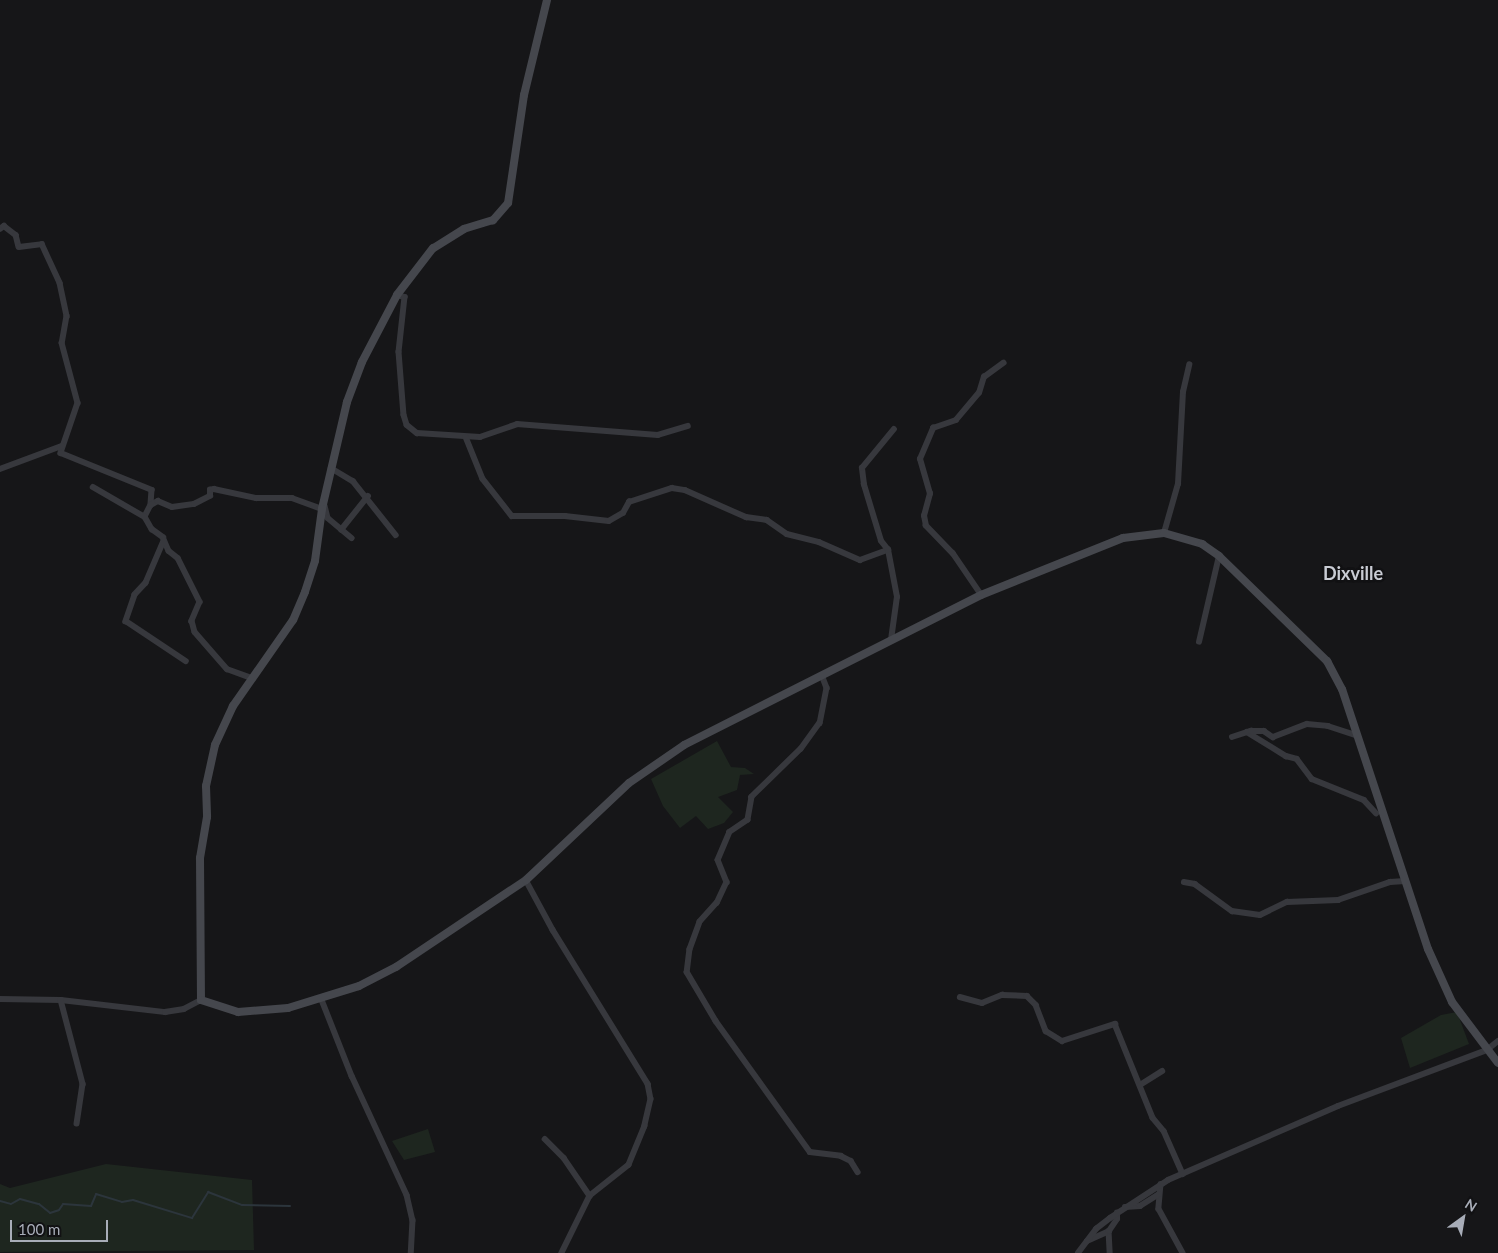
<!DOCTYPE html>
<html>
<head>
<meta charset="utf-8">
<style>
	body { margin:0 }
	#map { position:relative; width:1498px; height:1253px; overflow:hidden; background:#161618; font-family:Lato,sans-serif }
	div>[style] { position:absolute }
	.green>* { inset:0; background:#1e261f }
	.stream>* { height:2px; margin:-1px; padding:0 1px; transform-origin:1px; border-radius:1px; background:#2c353c }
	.street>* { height:5.5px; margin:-2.75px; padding:0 2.75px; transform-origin:2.75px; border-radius:2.75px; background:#37383d }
	.secondary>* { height:8px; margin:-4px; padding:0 4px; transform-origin:4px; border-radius:4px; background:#45474d }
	span { translate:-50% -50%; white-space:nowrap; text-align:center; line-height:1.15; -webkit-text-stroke:5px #111113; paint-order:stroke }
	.district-label { font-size:18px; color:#c9ccd4; font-weight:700 }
	.north { position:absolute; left:1438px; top:1193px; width:50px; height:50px; -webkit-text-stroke:4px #111113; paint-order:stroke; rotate:32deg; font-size:14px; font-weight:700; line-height:20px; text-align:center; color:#a8adb8 }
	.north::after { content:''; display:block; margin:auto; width:18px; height:22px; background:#a8adb8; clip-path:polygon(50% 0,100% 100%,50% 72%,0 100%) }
	.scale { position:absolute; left:10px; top:1220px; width:98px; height:22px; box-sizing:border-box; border:2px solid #a8adb8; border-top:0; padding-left:6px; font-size:15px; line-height:18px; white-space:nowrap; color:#a8adb8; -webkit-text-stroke:4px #111113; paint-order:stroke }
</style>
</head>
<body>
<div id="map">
	<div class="green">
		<i style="clip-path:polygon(717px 741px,731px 767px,745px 768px,754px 774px,740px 775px,737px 790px,718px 797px,733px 812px,724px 823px,708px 829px,696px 816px,680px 828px,663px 806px,651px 779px)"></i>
		<i style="clip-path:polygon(1457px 1012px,1469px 1044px,1410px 1068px,1401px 1038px,1441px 1015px)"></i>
		<i style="clip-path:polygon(428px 1129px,435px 1152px,404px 1160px,392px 1141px)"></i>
		<i style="clip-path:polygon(106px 1164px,252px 1180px,254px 1250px,0 1252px,0 1184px,10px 1188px)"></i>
	</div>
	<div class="stream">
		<i style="left:0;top:1201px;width:11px;rotate:15deg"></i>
		<i style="left:11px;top:1204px;width:10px;rotate:-29deg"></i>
		<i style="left:20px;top:1199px;width:20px;rotate:15deg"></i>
		<i style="left:39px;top:1204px;width:14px;rotate:39deg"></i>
		<i style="left:50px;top:1213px;width:9px;rotate:-18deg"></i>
		<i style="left:59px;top:1210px;width:7px;rotate:-56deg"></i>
		<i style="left:63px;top:1204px;width:28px;rotate:4deg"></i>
		<i style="left:91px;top:1206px;width:13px;rotate:-67deg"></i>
		<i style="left:96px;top:1194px;width:27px;rotate:17deg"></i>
		<i style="left:122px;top:1202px;width:11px;rotate:-10deg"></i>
		<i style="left:133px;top:1200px;width:62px;rotate:17deg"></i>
		<i style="left:192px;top:1218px;width:31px;rotate:-58deg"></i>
		<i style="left:208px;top:1192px;width:36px;rotate:21deg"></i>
		<i style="left:242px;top:1205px;width:48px;rotate:1.2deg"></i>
	</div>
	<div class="street">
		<i style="left:0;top:229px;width:5px;rotate:-37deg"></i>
		<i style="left:4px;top:226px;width:15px;rotate:37deg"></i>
		<i style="left:16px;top:235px;width:12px;rotate:76deg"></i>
		<i style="left:19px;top:247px;width:23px;rotate:-7deg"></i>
		<i style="left:42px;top:244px;width:43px;rotate:65.2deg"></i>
		<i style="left:60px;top:283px;width:34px;rotate:78deg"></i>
		<i style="left:67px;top:316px;width:27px;rotate:100deg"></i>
		<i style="left:62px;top:343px;width:62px;rotate:75.1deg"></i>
		<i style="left:78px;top:403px;width:53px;rotate:108.8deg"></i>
		<i style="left:61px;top:453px;width:98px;rotate:22.1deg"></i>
		<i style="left:152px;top:490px;width:15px;rotate:94deg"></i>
		<i style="left:151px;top:505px;width:13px;rotate:117deg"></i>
		<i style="left:145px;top:517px;width:14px;rotate:60deg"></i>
		<i style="left:152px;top:529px;width:14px;rotate:36deg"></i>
		<i style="left:163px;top:537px;width:15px;rotate:67deg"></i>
		<i style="left:169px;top:551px;width:11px;rotate:38deg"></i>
		<i style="left:178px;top:558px;width:49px;rotate:63.4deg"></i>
		<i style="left:200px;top:602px;width:21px;rotate:113deg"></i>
		<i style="left:192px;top:621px;width:11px;rotate:75deg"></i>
		<i style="left:195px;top:632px;width:49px;rotate:49.1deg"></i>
		<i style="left:227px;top:669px;width:27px;rotate:20deg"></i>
		<i style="left:397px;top:295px;width:8px;rotate:14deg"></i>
		<i style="left:405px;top:297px;width:55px;rotate:96.2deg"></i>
		<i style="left:399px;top:352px;width:63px;rotate:85.5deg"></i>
		<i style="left:404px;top:415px;width:10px;rotate:73deg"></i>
		<i style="left:407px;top:425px;width:13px;rotate:39deg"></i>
		<i style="left:417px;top:433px;width:63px;rotate:3.6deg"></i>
		<i style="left:480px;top:437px;width:39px;rotate:-19deg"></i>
		<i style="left:517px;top:424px;width:141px;rotate:4.5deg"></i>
		<i style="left:658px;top:435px;width:31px;rotate:-17deg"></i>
		<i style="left:466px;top:437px;width:45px;rotate:68deg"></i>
		<i style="left:483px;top:479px;width:47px;rotate:51.9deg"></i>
		<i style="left:512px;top:516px;width:53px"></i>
		<i style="left:565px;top:516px;width:44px;rotate:6.5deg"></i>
		<i style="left:609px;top:521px;width:16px;rotate:-30deg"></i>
		<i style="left:623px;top:513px;width:13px;rotate:-61deg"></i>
		<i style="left:629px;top:502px;width:45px;rotate:-18deg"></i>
		<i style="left:672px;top:488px;width:13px;rotate:9deg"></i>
		<i style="left:685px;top:490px;width:67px;rotate:23.9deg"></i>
		<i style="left:746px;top:517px;width:21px;rotate:8deg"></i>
		<i style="left:767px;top:520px;width:24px;rotate:35deg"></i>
		<i style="left:787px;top:534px;width:33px;rotate:14deg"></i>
		<i style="left:819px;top:542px;width:45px;rotate:23.7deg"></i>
		<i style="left:860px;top:560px;width:30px;rotate:-20deg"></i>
		<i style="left:331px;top:468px;width:26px;rotate:31deg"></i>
		<i style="left:353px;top:481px;width:69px;rotate:51.5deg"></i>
		<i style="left:0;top:469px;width:66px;rotate:-20.4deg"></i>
		<i style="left:93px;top:487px;width:60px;rotate:30deg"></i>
		<i style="left:151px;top:505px;width:8px;rotate:-30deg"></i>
		<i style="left:158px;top:501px;width:15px;rotate:23deg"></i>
		<i style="left:172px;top:507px;width:22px;rotate:-8deg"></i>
		<i style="left:194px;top:504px;width:18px;rotate:-27deg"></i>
		<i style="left:210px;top:496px;width:6px;rotate:-90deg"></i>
		<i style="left:210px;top:490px;width:4px;rotate:-14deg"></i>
		<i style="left:214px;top:489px;width:43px;rotate:12.1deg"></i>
		<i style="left:256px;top:498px;width:36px"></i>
		<i style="left:292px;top:498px;width:32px;rotate:20deg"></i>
		<i style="left:325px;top:506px;width:12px;rotate:76deg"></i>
		<i style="left:328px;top:518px;width:31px;rotate:40deg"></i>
		<i style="left:341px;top:530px;width:43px;rotate:-51.5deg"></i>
		<i style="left:1164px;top:533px;width:51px;rotate:-74.1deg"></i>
		<i style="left:1178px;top:484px;width:92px;rotate:-86.9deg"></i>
		<i style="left:1183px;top:392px;width:28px;rotate:-77deg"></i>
		<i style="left:164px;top:541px;width:46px;rotate:113.2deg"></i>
		<i style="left:146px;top:583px;width:16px;rotate:133deg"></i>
		<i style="left:135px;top:595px;width:28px;rotate:109deg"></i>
		<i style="left:126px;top:621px;width:72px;rotate:33.7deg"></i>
		<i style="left:981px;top:595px;width:50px;rotate:-124.3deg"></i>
		<i style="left:953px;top:554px;width:39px;rotate:-134deg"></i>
		<i style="left:926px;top:526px;width:10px;rotate:-101deg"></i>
		<i style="left:924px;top:516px;width:23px;rotate:-75deg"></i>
		<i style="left:930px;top:494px;width:36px;rotate:-106deg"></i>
		<i style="left:920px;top:459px;width:34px;rotate:-67deg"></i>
		<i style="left:933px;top:428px;width:24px;rotate:-19deg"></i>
		<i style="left:956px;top:420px;width:35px;rotate:-50deg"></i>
		<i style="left:979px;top:393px;width:17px;rotate:-73deg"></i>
		<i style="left:984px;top:377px;width:24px;rotate:-36deg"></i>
		<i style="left:891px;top:640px;width:43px;rotate:-82.1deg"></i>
		<i style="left:897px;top:597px;width:48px;rotate:-100.8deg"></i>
		<i style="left:888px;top:550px;width:11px;rotate:-128deg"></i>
		<i style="left:881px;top:541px;width:59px;rotate:-106.9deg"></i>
		<i style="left:864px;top:485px;width:17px;rotate:-97deg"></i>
		<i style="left:862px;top:468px;width:50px;rotate:-50.6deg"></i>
		<i style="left:1199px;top:642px;width:88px;rotate:-76.9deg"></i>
		<i style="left:822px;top:675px;width:14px;rotate:69deg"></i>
		<i style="left:827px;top:688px;width:36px;rotate:101deg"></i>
		<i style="left:820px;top:723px;width:32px;rotate:126deg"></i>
		<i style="left:801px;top:749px;width:69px;rotate:135.6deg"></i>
		<i style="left:752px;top:797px;width:23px;rotate:100deg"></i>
		<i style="left:748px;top:820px;width:22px;rotate:146deg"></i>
		<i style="left:730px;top:832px;width:30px;rotate:113deg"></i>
		<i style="left:718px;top:860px;width:24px;rotate:68deg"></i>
		<i style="left:727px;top:882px;width:23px;rotate:115deg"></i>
		<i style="left:717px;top:903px;width:25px;rotate:132deg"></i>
		<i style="left:700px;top:922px;width:29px;rotate:110deg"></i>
		<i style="left:690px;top:949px;width:23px;rotate:97deg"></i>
		<i style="left:687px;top:972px;width:57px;rotate:59.4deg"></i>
		<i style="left:716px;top:1021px;width:161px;rotate:54.3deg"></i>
		<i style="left:810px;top:1152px;width:31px;rotate:7deg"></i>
		<i style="left:841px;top:1156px;width:11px;rotate:27deg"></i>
		<i style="left:851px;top:1161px;width:13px;rotate:58deg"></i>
		<i style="left:1247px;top:732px;width:46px;rotate:31.6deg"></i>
		<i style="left:1286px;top:756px;width:11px;rotate:15deg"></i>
		<i style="left:1297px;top:759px;width:25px;rotate:53deg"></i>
		<i style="left:1312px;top:779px;width:56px;rotate:22deg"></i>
		<i style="left:1364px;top:800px;width:18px;rotate:47deg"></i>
		<i style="left:1232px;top:737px;width:20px;rotate:-18deg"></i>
		<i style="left:1251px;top:731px;width:13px"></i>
		<i style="left:1264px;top:731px;width:11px;rotate:34deg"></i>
		<i style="left:1273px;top:737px;width:36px;rotate:-21deg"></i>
		<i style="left:1307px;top:724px;width:21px;rotate:5deg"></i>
		<i style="left:1328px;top:726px;width:29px;rotate:18deg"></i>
		<i style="left:526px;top:880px;width:57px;rotate:61.6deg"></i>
		<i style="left:553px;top:930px;width:181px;rotate:58.3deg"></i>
		<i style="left:648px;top:1084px;width:15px;rotate:79deg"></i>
		<i style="left:651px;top:1099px;width:28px;rotate:103deg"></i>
		<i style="left:645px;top:1126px;width:42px;rotate:112.3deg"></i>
		<i style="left:629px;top:1165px;width:50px;rotate:141.5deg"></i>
		<i style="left:590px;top:1196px;width:64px;rotate:116.2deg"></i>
		<i style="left:1184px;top:882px;width:11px;rotate:10deg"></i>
		<i style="left:1195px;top:884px;width:46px;rotate:36.1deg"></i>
		<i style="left:1232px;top:911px;width:28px;rotate:8deg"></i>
		<i style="left:1260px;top:915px;width:30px;rotate:-26deg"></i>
		<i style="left:1287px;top:902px;width:51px;rotate:-2.2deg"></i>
		<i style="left:1338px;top:900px;width:55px;rotate:-19.1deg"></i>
		<i style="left:1390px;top:882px;width:15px;rotate:-4deg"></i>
		<i style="left:960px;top:997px;width:23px;rotate:15deg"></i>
		<i style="left:982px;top:1003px;width:22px;rotate:-22deg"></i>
		<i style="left:1002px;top:995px;width:25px;rotate:2deg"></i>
		<i style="left:1027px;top:996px;width:13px;rotate:45deg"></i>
		<i style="left:1036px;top:1005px;width:28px;rotate:69deg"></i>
		<i style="left:1046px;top:1031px;width:19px;rotate:32deg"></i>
		<i style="left:1062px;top:1041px;width:56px;rotate:-17.8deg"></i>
		<i style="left:1115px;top:1024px;width:101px;rotate:68deg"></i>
		<i style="left:1153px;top:1118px;width:17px;rotate:50deg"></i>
		<i style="left:1164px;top:1131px;width:47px;rotate:66.2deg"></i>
		<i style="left:0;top:999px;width:61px;rotate:0.9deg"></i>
		<i style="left:61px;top:1000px;width:105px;rotate:6.6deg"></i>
		<i style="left:165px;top:1012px;width:19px;rotate:-9deg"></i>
		<i style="left:184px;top:1009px;width:19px;rotate:-28deg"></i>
		<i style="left:61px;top:1000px;width:87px;rotate:75.3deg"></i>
		<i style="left:83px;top:1084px;width:40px;rotate:98.5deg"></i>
		<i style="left:322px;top:1000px;width:82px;rotate:68.5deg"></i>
		<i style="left:352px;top:1076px;width:131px;rotate:65.2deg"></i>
		<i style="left:407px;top:1195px;width:26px;rotate:77deg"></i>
		<i style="left:413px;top:1220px;width:33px;rotate:93deg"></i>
		<i style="left:1140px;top:1085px;width:26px;rotate:-32deg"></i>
		<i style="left:545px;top:1139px;width:27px;rotate:45deg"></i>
		<i style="left:564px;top:1158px;width:46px;rotate:55.6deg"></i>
		<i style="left:1161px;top:1184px;width:25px;rotate:95deg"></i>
		<i style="left:1159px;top:1209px;width:50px;rotate:61.4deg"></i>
		<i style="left:1125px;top:1207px;width:15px;rotate:-4deg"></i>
		<i style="left:1140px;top:1206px;width:22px;rotate:-32deg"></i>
		<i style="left:1109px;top:1231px;width:22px;rotate:87deg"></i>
		<i style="left:1087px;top:1241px;width:24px;rotate:-24deg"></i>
		<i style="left:1109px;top:1231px;width:14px;rotate:-56deg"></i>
		<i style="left:1117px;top:1219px;width:6px;rotate:-90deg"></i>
		<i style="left:1078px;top:1253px;width:30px;rotate:-53deg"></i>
		<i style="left:1096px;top:1229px;width:18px;rotate:-38deg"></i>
		<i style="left:1110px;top:1218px;width:69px;rotate:-33.2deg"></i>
		<i style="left:1168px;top:1180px;width:185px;rotate:-23.5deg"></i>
		<i style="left:1338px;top:1106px;width:159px;rotate:-20.6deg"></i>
		<i style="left:1487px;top:1050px;width:14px;rotate:-39deg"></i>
	</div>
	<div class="secondary">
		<i style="left:547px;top:0;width:98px;rotate:103.6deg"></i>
		<i style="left:524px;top:95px;width:109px;rotate:98.4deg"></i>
		<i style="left:508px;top:203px;width:23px;rotate:131deg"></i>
		<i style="left:493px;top:220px;width:30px;rotate:163deg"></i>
		<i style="left:464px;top:229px;width:36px;rotate:148deg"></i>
		<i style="left:433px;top:248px;width:59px;rotate:127.5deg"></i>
		<i style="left:397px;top:295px;width:76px;rotate:117.6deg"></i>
		<i style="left:362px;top:362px;width:43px;rotate:110.6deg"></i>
		<i style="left:347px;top:402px;width:110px;rotate:103.2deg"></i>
		<i style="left:322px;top:509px;width:52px;rotate:97.7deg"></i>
		<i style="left:315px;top:561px;width:33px;rotate:108deg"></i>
		<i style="left:305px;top:592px;width:30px;rotate:113deg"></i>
		<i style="left:293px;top:620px;width:105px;rotate:124.9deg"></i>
		<i style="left:233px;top:706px;width:43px;rotate:114.8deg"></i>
		<i style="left:215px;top:745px;width:42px;rotate:102.4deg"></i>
		<i style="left:206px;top:786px;width:31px;rotate:88deg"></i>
		<i style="left:207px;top:817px;width:42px;rotate:99.7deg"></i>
		<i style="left:200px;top:858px;width:142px;rotate:89.6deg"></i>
		<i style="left:201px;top:1000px;width:39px;rotate:18deg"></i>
		<i style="left:238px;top:1012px;width:50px;rotate:-4.6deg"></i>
		<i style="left:288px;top:1008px;width:74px;rotate:-17.2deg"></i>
		<i style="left:359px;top:986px;width:42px;rotate:-27.2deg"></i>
		<i style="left:396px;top:967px;width:156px;rotate:-33.8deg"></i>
		<i style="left:526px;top:880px;width:141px;rotate:-43.3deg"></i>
		<i style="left:629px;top:783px;width:67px;rotate:-34.6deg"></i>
		<i style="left:684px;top:745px;width:333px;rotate:-26.8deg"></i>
		<i style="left:981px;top:595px;width:153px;rotate:-21.9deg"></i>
		<i style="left:1123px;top:538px;width:41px;rotate:-7deg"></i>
		<i style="left:1164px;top:533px;width:40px;rotate:16deg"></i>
		<i style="left:1202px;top:544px;width:21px;rotate:35deg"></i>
		<i style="left:1219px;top:556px;width:151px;rotate:44.2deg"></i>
		<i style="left:1327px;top:661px;width:32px;rotate:62deg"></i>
		<i style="left:1342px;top:689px;width:274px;rotate:71.7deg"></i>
		<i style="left:1428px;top:949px;width:58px;rotate:65.6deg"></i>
		<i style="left:1452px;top:1002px;width:76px;rotate:53deg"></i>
	</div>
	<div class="district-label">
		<span style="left:1353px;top:573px">Dixville</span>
	</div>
	<div class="north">N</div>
	<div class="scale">100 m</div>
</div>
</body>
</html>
